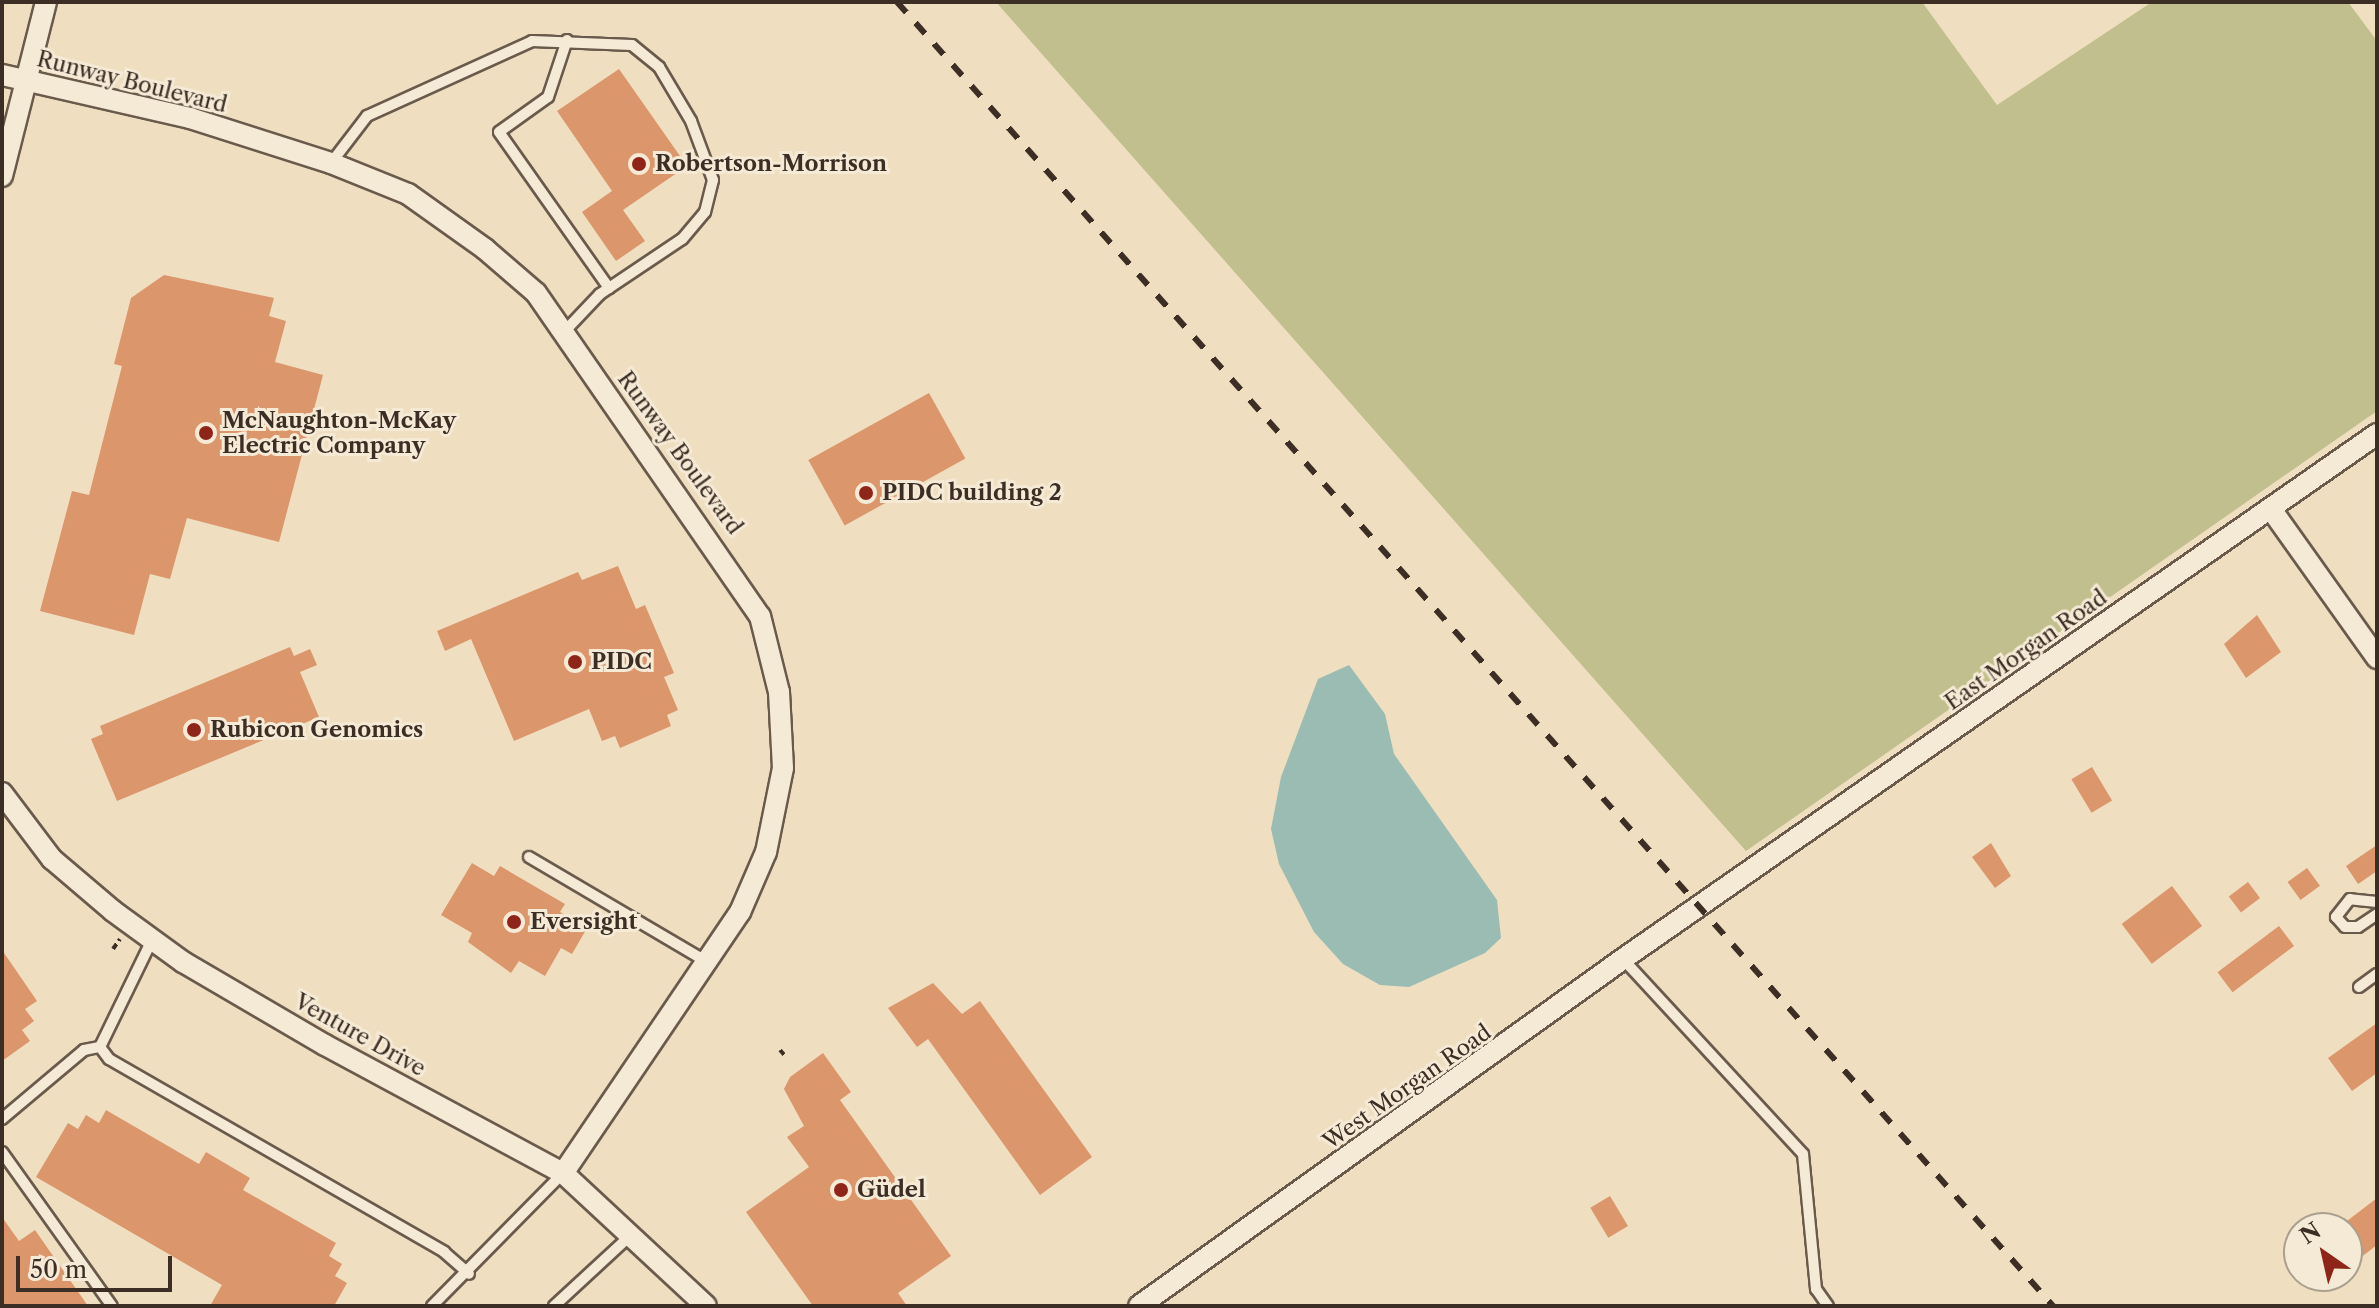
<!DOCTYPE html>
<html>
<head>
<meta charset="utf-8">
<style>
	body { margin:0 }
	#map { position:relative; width:2379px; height:1308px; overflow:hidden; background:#efdec0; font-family:"Libre Caslon Text",serif }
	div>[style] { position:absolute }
	.green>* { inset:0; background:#c1bf8d }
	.water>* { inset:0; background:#9abcb3 }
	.building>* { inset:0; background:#db966c; transform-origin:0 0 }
	.path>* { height:4px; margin-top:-2px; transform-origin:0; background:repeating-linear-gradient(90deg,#3d2e25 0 6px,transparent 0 10px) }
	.roads { filter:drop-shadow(2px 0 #6a5a4c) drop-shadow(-2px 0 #6a5a4c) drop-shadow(0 2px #6a5a4c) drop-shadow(0 -2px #6a5a4c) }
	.lane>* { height:10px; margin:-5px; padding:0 5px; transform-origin:5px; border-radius:5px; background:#f5ead6 }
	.street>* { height:20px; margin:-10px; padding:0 10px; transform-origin:10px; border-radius:10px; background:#f5ead6 }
	.rail>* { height:6px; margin-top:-3px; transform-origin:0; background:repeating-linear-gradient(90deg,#3d2e25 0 14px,transparent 0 28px) }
	.dots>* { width:22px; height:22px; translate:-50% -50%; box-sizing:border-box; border:4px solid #f5ead6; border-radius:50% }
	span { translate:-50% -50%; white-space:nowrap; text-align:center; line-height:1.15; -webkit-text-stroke:6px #f5ead6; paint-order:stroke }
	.street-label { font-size:22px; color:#3d2e25 }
	.poi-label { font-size:22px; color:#3d2e25; font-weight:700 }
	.left { translate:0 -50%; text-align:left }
	.frame { position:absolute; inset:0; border:4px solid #3d2e25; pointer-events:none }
	.north { position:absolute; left:2283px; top:1212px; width:80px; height:80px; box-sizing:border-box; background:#f5ead6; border:2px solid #ab9f8f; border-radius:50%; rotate:326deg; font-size:22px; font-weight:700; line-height:32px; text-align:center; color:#3d2e25 }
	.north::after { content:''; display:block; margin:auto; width:28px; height:36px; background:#8f2418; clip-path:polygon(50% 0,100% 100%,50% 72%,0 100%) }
	.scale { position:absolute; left:16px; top:1256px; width:156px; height:36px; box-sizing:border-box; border:4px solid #3d2e25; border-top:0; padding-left:10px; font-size:24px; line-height:28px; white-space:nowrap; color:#3d2e25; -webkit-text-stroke:6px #f5ead6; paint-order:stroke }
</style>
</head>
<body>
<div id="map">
	<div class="green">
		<i style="clip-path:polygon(996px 2px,1922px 2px,1997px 105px,2152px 2px,2348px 2px,2377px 41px,2377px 411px,1746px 851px)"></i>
	</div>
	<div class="water">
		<i style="clip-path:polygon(1349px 665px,1385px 714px,1394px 754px,1497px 900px,1501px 938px,1485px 953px,1409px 987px,1380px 985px,1343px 964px,1314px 932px,1279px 864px,1271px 829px,1281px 777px,1318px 679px)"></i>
	</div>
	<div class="building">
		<i style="clip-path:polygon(619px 69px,687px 166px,623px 210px,645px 241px,616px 261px,582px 212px,612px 191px,557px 111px)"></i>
		<i style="clip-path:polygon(164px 275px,274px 298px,269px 316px,286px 321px,275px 362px,323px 375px,279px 542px,187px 518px,170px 579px,150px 574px,134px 635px,40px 611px,72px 491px,89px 495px,122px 366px,114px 364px,131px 298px)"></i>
		<i style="left:929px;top:393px;width:75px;height:138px;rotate:61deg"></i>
		<i style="clip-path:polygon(618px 566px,636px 609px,645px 605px,674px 673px,664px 677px,678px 710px,667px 715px,671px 726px,620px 748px,615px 736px,602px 741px,589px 709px,514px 741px,471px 639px,445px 651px,437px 631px,578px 572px,582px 580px)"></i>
		<i style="clip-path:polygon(2257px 615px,2281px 652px,2246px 678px,2224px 644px)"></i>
		<i style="clip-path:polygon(290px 647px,294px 656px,310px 649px,317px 665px,300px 672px,319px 717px,117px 801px,91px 739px,103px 734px,100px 726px)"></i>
		<i style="left:2092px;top:767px;width:39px;height:24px;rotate:59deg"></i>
		<i style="clip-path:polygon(1991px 843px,2011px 876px,1995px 888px,1972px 857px)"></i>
		<i style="clip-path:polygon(2377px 845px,2377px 871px,2358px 884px,2346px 866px)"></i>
		<i style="clip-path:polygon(472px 863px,494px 876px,500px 866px,565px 904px,560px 912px,587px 928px,572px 954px,561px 948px,545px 976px,519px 961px,511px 973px,468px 942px,472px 933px,441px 915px)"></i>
		<i style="left:2307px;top:868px;width:22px;height:24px;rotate:54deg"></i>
		<i style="left:2248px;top:882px;width:20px;height:24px;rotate:53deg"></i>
		<i style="left:2172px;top:886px;width:50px;height:63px;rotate:53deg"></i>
		<i style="left:2279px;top:926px;width:25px;height:77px;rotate:53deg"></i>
		<i style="clip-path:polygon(2px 950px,37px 1001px,25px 1009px,34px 1021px,22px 1030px,30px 1041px,2px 1061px)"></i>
		<i style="clip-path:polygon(933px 983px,962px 1014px,980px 1001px,1092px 1157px,1040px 1195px,928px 1039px,917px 1047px,888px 1008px)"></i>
		<i style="clip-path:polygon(2377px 1023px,2377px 1073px,2352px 1091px,2328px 1058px)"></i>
		<i style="clip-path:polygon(823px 1053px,851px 1092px,840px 1100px,951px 1256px,898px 1293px,907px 1306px,813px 1306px,746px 1212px,809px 1167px,787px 1137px,804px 1126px,784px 1089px,790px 1077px)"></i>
		<i style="clip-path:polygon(106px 1110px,199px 1164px,206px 1152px,250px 1178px,243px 1190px,336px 1243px,329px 1256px,342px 1264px,335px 1276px,347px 1283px,334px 1306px,210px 1306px,222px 1285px,36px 1177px,68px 1123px,78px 1129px,86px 1115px,99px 1123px)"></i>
		<i style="left:1610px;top:1196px;width:35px;height:23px;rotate:59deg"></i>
		<i style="clip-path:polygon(2377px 1198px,2377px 1245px,2347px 1268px,2347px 1221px)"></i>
		<i style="clip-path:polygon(2px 1217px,19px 1241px,35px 1230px,88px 1306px,2px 1306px)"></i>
	</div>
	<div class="path">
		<i style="left:113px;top:949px;width:12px;rotate:-55deg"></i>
		<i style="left:780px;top:1050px;width:9px;rotate:49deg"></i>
	</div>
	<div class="roads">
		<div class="lane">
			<i style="left:567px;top:40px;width:60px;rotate:108.4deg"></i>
			<i style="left:548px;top:97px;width:60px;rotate:144.5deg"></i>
			<i style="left:499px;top:132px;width:191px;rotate:54.8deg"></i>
			<i style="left:331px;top:163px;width:59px;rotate:-52.5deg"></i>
			<i style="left:367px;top:116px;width:181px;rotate:-24.4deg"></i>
			<i style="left:532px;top:41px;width:100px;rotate:2.3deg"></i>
			<i style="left:632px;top:45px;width:35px;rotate:39deg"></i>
			<i style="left:659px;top:67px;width:63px;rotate:59.3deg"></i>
			<i style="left:691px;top:121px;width:63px;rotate:69.6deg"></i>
			<i style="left:713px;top:180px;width:33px;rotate:104deg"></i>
			<i style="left:705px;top:212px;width:35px;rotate:130deg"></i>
			<i style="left:682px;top:239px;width:99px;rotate:146.1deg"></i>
			<i style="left:600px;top:294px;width:52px;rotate:133.5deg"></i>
			<i style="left:529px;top:857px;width:207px;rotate:30.5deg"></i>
			<i style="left:2377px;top:902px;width:27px;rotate:-174deg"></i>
			<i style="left:2350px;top:899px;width:23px;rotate:128deg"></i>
			<i style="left:2336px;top:917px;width:13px;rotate:48deg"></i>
			<i style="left:2345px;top:927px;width:13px"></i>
			<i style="left:2358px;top:927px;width:23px;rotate:-34deg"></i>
			<i style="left:1623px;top:959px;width:265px;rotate:47.3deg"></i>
			<i style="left:1803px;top:1154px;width:136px;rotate:84.5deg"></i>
			<i style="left:1816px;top:1289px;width:21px;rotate:55deg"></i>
			<i style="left:2359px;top:987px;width:22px;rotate:-36deg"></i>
			<i style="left:100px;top:1047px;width:15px;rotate:53deg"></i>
			<i style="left:109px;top:1059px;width:387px;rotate:29.9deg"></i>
			<i style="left:444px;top:1252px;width:33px;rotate:41deg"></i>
			<i style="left:2px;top:1119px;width:107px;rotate:-40.1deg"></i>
			<i style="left:84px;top:1050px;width:16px;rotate:-11deg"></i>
			<i style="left:100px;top:1047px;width:119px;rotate:-64.1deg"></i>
			<i style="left:2px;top:1152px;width:189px;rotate:54.5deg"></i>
			<i style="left:432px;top:1306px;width:187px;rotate:-45.4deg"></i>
			<i style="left:554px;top:1306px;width:106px;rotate:-42.7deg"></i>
		</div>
		<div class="street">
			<i style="left:2px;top:75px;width:193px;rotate:12.9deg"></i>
			<i style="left:190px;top:118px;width:148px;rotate:17.7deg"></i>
			<i style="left:331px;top:163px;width:83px;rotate:21.9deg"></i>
			<i style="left:408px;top:194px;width:95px;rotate:35.5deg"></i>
			<i style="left:485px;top:249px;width:67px;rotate:40.8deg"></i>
			<i style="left:536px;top:293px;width:393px;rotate:55.3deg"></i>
			<i style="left:760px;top:616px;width:78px;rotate:76deg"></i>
			<i style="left:779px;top:692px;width:76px;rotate:87deg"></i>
			<i style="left:783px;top:768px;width:86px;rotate:101.4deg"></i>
			<i style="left:766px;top:852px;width:65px;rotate:113.4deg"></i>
			<i style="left:740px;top:912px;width:315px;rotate:124.1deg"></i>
			<i style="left:2px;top:176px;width:179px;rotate:-75.8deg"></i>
			<i style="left:2271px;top:509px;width:183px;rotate:54.6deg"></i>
			<i style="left:2px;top:793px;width:83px;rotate:52.9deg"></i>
			<i style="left:52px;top:859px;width:80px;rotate:40.4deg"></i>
			<i style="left:113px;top:911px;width:87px;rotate:36.1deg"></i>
			<i style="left:183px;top:962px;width:164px;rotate:30.3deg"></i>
			<i style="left:325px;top:1045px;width:270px;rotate:28.3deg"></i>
			<i style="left:563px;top:1173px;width:195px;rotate:42.9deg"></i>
			<i style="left:1139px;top:1306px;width:596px;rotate:-35.64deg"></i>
			<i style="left:1623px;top:959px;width:919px;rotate:-34.85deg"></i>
		</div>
	</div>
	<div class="rail">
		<i style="left:897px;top:2px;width:1743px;rotate:48.44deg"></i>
	</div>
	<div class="dots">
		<i style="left:639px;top:164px;background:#8f2418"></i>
		<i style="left:206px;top:433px;background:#8f2418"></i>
		<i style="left:866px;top:493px;background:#8f2418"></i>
		<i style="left:575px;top:662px;background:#8f2418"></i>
		<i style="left:194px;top:730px;background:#8f2418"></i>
		<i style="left:514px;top:922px;background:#8f2418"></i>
		<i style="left:841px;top:1190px;background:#8f2418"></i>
	</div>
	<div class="street-label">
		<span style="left:132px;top:82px;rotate:14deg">Runway Boulevard</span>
		<span style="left:680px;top:453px;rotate:54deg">Runway Boulevard</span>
		<span style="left:2026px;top:650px;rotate:-35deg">East Morgan Road</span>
		<span style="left:360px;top:1035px;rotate:29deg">Venture Drive</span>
		<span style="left:1407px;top:1087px;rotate:-35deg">West Morgan Road</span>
	</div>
	<div class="poi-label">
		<span class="left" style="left:655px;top:164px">Robertson-Morrison</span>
		<span class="left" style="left:222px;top:433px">McNaughton-McKay<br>Electric Company</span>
		<span class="left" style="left:882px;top:493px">PIDC building 2</span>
		<span class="left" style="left:591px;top:662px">PIDC</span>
		<span class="left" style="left:210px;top:730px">Rubicon Genomics</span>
		<span class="left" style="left:530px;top:922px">Eversight</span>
		<span class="left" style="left:857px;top:1190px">Güdel</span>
	</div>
	<div class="frame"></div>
	<div class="north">N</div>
	<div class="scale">50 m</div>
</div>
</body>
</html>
